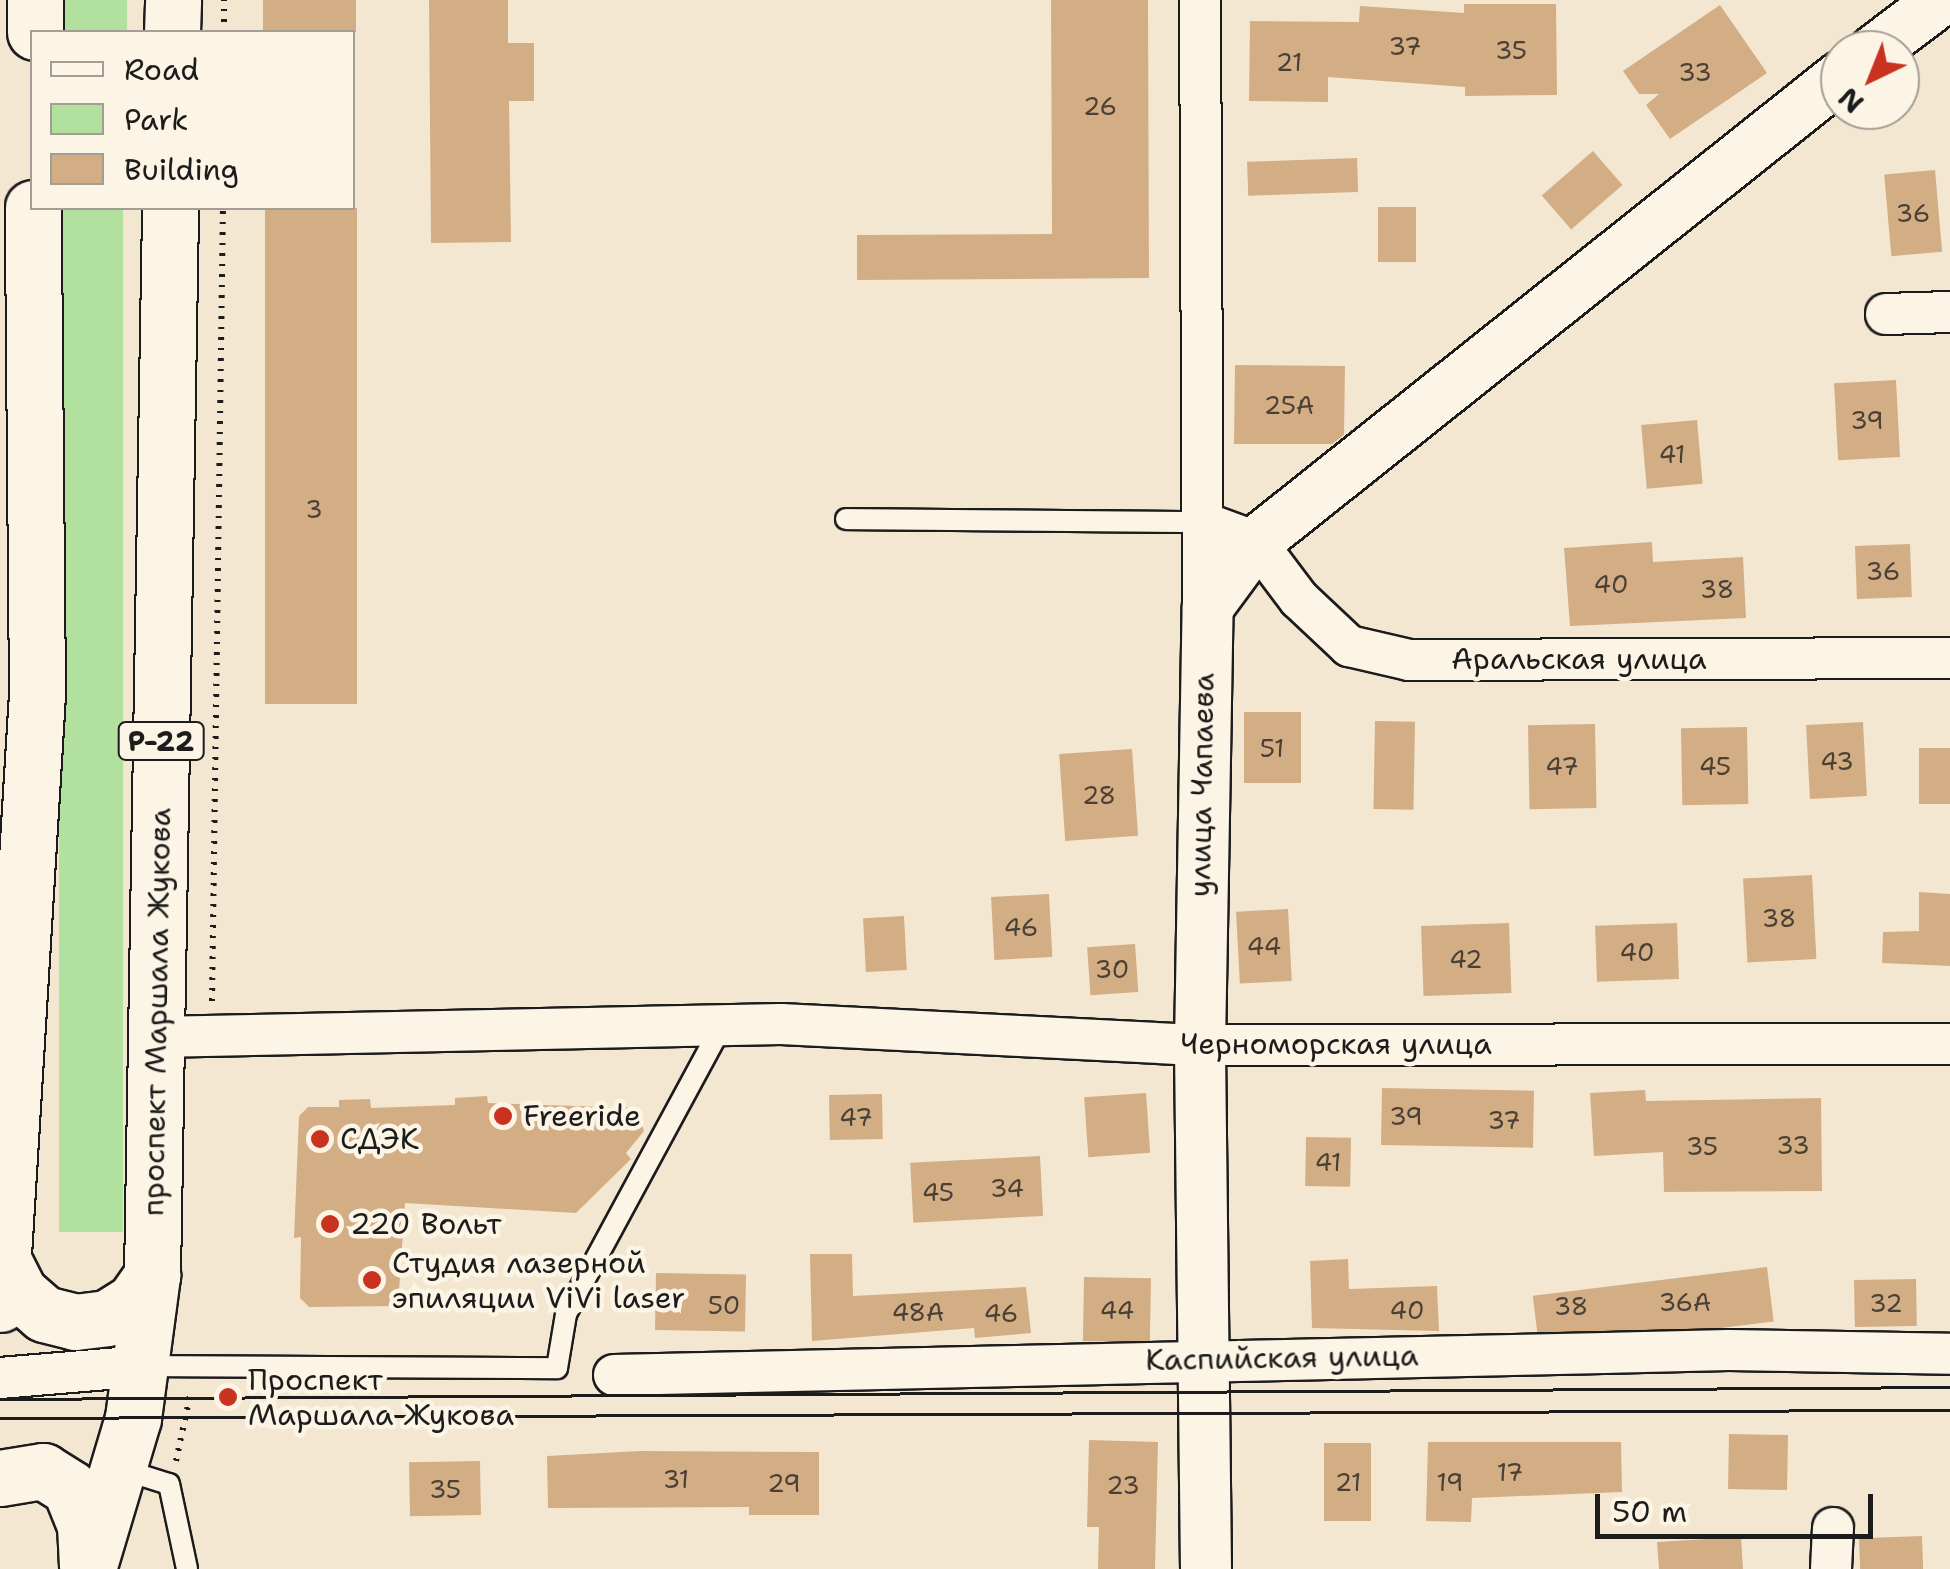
<!DOCTYPE html>
<html>
<head>
<meta charset="utf-8">
<style>
	body { margin:0 }
	#map { position:relative; width:1950px; height:1569px; overflow:hidden; background:#f4e7d2; font-family:"Shantell Sans",sans-serif }
	div>[style] { position:absolute }
	.green>* { inset:0; background:#b2e09f; transform-origin:0 0 }
	.building>* { inset:0; background:#d3ae85; transform-origin:0 0 }
	.path>* { height:6px; margin-top:-3px; transform-origin:0; background:repeating-linear-gradient(90deg,#1c1c1c 0 2.5px,transparent 0 10.5px) }
	.roads { filter:drop-shadow(2px 0 #1c1c1c) drop-shadow(-2px 0 #1c1c1c) drop-shadow(0 2px #1c1c1c) drop-shadow(0 -2px #1c1c1c) }
	.service>* { height:20px; margin:-10px; padding:0 10px; transform-origin:10px; border-radius:10px; background:#fcf5e5 }
	.minor>* { height:40px; margin:-20px; padding:0 20px; transform-origin:20px; border-radius:20px; background:#fcf5e5 }
	.tertiary>* { height:50px; margin:-25px; padding:0 25px; transform-origin:25px; border-radius:25px; background:#fcf5e5 }
	.trunk>* { height:55px; margin:-27.5px; padding:0 27.5px; transform-origin:27.5px; border-radius:27.5px; background:#fcf5e5 }
	.tram>* { height:2.5px; margin:-1.25px; padding:0 1.25px; transform-origin:1.25px; border-radius:1.25px; background:#1c1c1c }
	.dots>* { width:28px; height:28px; translate:-50% -50%; box-sizing:border-box; border:5px solid #fcf5e5; border-radius:50% }
	span { translate:-50% -50%; white-space:nowrap; text-align:center; line-height:1.15; -webkit-text-stroke:9px #fcf5e5; paint-order:stroke }
	.number-label { font-size:25px; color:#4a4036 }
	.number-label span { -webkit-text-stroke-width:0 }
	.shield-label span { padding:2px 8px; background:#fcf5e5; border:2px solid; border-radius:8px; -webkit-text-stroke-width:0 }
	.shield-label { font-size:28px; color:#1c1c1c; font-weight:700 }
	.street-label { font-size:30px; color:#1c1c1c }
	.poi-label { font-size:30px; color:#1c1c1c }
	.left { translate:0 -50%; text-align:left }
	.legend { position:absolute; left:30px; top:30px; width:325px; height:180px; box-sizing:border-box; background:#fcf5e5; border:2px solid #a29e95; margin:0; padding:12px 18px; list-style:none; font-size:30px; color:#1c1c1c }
	.legend li { display:flex; align-items:center; gap:20px; height:50px }
	.legend b { width:50px; border:2px solid #a29e95 }
	.north { position:absolute; left:1820px; top:30px; width:100px; height:100px; box-sizing:border-box; background:#fcf5e5; border:2px solid #a29e95; border-radius:50%; rotate:223deg; font-size:28px; font-weight:700; line-height:40px; text-align:center; color:#1c1c1c }
	.north::after { content:''; display:block; margin:auto; width:35px; height:45px; background:#c8321e; clip-path:polygon(50% 0,100% 100%,50% 72%,0 100%) }
	.scale { position:absolute; left:1595px; top:1494px; width:278px; height:45px; box-sizing:border-box; border:5px solid #1c1c1c; border-top:0; padding-left:12px; font-size:30px; line-height:35px; white-space:nowrap; color:#1c1c1c; -webkit-text-stroke:8px #fcf5e5; paint-order:stroke }
</style>
</head>
<body>
<div id="map">
	<div class="green">
		<i style="left:63px;top:0;width:64px;height:32px"></i>
		<i style="left:59px;top:208px;width:64px;height:1024px"></i>
	</div>
	<div class="building">
		<i style="left:263px;top:0;width:93px;height:32px"></i>
		<i style="clip-path:polygon(429px 0,508px 0,508px 43px,534px 43px,534px 101px,509px 101px,511px 242px,431px 243px)"></i>
		<i style="clip-path:polygon(1051px 0,1148px 0,1149px 278px,857px 280px,857px 235px,1052px 234px)"></i>
		<i style="clip-path:polygon(1464px 4px,1556px 4px,1557px 95px,1465px 96px,1465px 87px,1328px 77px,1328px 102px,1249px 101px,1250px 21px,1359px 22px,1360px 6px,1464px 13px)"></i>
		<i style="clip-path:polygon(1720px 5px,1767px 73px,1670px 139px,1646px 105px,1659px 94px,1639px 94px,1623px 71px)"></i>
		<i style="left:1593px;top:151px;width:45px;height:68px;rotate:49deg"></i>
		<i style="left:1357px;top:158px;width:34px;height:110px;rotate:88deg"></i>
		<i style="left:1935px;top:170px;width:82px;height:51px;rotate:85deg"></i>
		<i style="left:1378px;top:207px;width:38px;height:55px"></i>
		<i style="left:265px;top:208px;width:92px;height:496px"></i>
		<i style="clip-path:polygon(1235px 365px,1345px 366px,1344px 435px,1332px 444px,1234px 444px)"></i>
		<i style="left:1896px;top:380px;width:77px;height:62px;rotate:87deg"></i>
		<i style="left:1697px;top:420px;width:64px;height:56px;rotate:85deg"></i>
		<i style="clip-path:polygon(1652px 542px,1653px 562px,1743px 557px,1746px 618px,1570px 626px,1564px 548px)"></i>
		<i style="left:1910px;top:544px;width:53px;height:55px;rotate:88deg"></i>
		<i style="left:1244px;top:712px;width:57px;height:71px"></i>
		<i style="left:1375px;top:721px;width:40px;height:88px;rotate:1deg"></i>
		<i style="left:1863px;top:722px;width:74px;height:57px;rotate:87deg"></i>
		<i style="left:1595px;top:724px;width:84px;height:67px;rotate:89deg"></i>
		<i style="left:1747px;top:727px;width:77px;height:66px;rotate:89deg"></i>
		<i style="left:1919px;top:748px;width:31px;height:56px"></i>
		<i style="left:1132px;top:749px;width:87px;height:73px;rotate:86deg"></i>
		<i style="left:1812px;top:875px;width:84px;height:69px;rotate:87deg"></i>
		<i style="clip-path:polygon(1919px 892px,1950px 894px,1950px 966px,1882px 963px,1883px 932px,1919px 931px)"></i>
		<i style="left:1049px;top:894px;width:63px;height:58px;rotate:87deg"></i>
		<i style="left:1288px;top:909px;width:72px;height:52px;rotate:87deg"></i>
		<i style="left:904px;top:916px;width:54px;height:41px;rotate:87deg"></i>
		<i style="left:1509px;top:923px;width:70px;height:88px;rotate:88deg"></i>
		<i style="left:1677px;top:923px;width:56px;height:82px;rotate:88deg"></i>
		<i style="left:1135px;top:944px;width:48px;height:48px;rotate:86deg"></i>
		<i style="left:1382px;top:1088px;width:152px;height:57px;rotate:1deg"></i>
		<i style="clip-path:polygon(1645px 1090px,1646px 1101px,1821px 1098px,1822px 1191px,1664px 1192px,1663px 1152px,1594px 1156px,1590px 1093px)"></i>
		<i style="left:1146px;top:1093px;width:60px;height:62px;rotate:86deg"></i>
		<i style="left:882px;top:1094px;width:45px;height:53px;rotate:89deg"></i>
		<i style="clip-path:polygon(487px 1096px,488px 1103px,636px 1108px,644px 1131px,626px 1153px,631px 1159px,576px 1213px,405px 1203px,398px 1306px,309px 1307px,300px 1298px,301px 1237px,294px 1238px,299px 1116px,308px 1107px,339px 1107px,339px 1100px,370px 1099px,371px 1108px,455px 1105px,455px 1098px)"></i>
		<i style="left:1306px;top:1137px;width:45px;height:49px;rotate:1deg"></i>
		<i style="left:1040px;top:1156px;width:60px;height:130px;rotate:87deg"></i>
		<i style="clip-path:polygon(810px 1254px,852px 1254px,853px 1296px,1026px 1287px,1031px 1333px,975px 1338px,974px 1328px,812px 1341px)"></i>
		<i style="clip-path:polygon(1348px 1259px,1349px 1289px,1437px 1286px,1439px 1331px,1312px 1328px,1310px 1261px)"></i>
		<i style="left:1767px;top:1267px;width:55px;height:236px;rotate:83deg"></i>
		<i style="left:656px;top:1273px;width:90px;height:57px;rotate:1deg"></i>
		<i style="left:1084px;top:1277px;width:67px;height:64px;rotate:1deg"></i>
		<i style="left:1916px;top:1279px;width:47px;height:62px;rotate:89deg"></i>
		<i style="left:1729px;top:1434px;width:59px;height:55px;rotate:1deg"></i>
		<i style="clip-path:polygon(1089px 1440px,1158px 1442px,1155px 1569px,1098px 1569px,1099px 1527px,1087px 1527px)"></i>
		<i style="clip-path:polygon(1428px 1442px,1621px 1442px,1622px 1492px,1472px 1498px,1471px 1522px,1426px 1521px)"></i>
		<i style="left:1324px;top:1443px;width:47px;height:78px"></i>
		<i style="clip-path:polygon(640px 1451px,819px 1452px,819px 1515px,749px 1515px,749px 1507px,548px 1508px,547px 1456px)"></i>
		<i style="left:480px;top:1461px;width:54px;height:71px;rotate:89deg"></i>
		<i style="left:1922px;top:1536px;width:33px;height:63px;rotate:88deg"></i>
		<i style="clip-path:polygon(1741px 1537px,1743px 1569px,1659px 1569px,1657px 1542px)"></i>
	</div>
	<div class="path">
		<i style="left:224px;top:32px;width:32px;rotate:-90deg"></i>
		<i style="left:212px;top:1001px;width:793px;rotate:-89.21deg"></i>
		<i style="left:176px;top:1461px;width:72px;rotate:-77.9deg"></i>
	</div>
	<div class="roads">
		<div class="service">
			<i style="left:846px;top:519px;width:356px;rotate:0.5deg"></i>
			<i style="left:144px;top:1366px;width:413px;rotate:0.3deg"></i>
			<i style="left:557px;top:1368px;width:55px;rotate:-80.5deg"></i>
			<i style="left:566px;top:1314px;width:330px;rotate:-61.6deg"></i>
			<i style="left:121px;top:1469px;width:50px;rotate:17.4deg"></i>
			<i style="left:169px;top:1484px;width:87px;rotate:78deg"></i>
		</div>
		<div class="minor">
			<i style="left:1200px;top:0;width:624px;rotate:89.72deg"></i>
			<i style="left:1886px;top:314px;width:64px;rotate:-1.8deg"></i>
			<i style="left:1202px;top:522px;width:58px;rotate:20.3deg"></i>
			<i style="left:1256px;top:542px;width:71px;rotate:53deg"></i>
			<i style="left:1299px;top:599px;width:69px;rotate:43.2deg"></i>
			<i style="left:1349px;top:646px;width:62px;rotate:13.1deg"></i>
			<i style="left:1409px;top:660px;width:541px;rotate:-0.21deg"></i>
			<i style="left:157px;top:1037px;width:624px;rotate:-1.19deg"></i>
			<i style="left:781px;top:1024px;width:420px;rotate:2.9deg"></i>
			<i style="left:1200px;top:1045px;width:750px;rotate:-0.08deg"></i>
			<i style="left:614px;top:1375px;width:1115px;rotate:-1.28deg"></i>
			<i style="left:1729px;top:1350px;width:221px;rotate:1deg"></i>
			<i style="left:0;top:1378px;width:143px;rotate:-4.8deg"></i>
			<i style="left:1831px;top:1569px;width:41px;rotate:-87.2deg"></i>
		</div>
		<div class="tertiary">
			<i style="left:1875px;top:50px;width:83px;rotate:-37.1deg"></i>
			<i style="left:1206px;top:1569px;width:524px;rotate:-90.66deg"></i>
			<i style="left:1200px;top:1045px;width:438px;rotate:-89deg"></i>
			<i style="left:1208px;top:607px;width:81px;rotate:-53.6deg"></i>
			<i style="left:1256px;top:542px;width:747px;rotate:-38.53deg"></i>
		</div>
		<div class="trunk">
			<i style="left:35px;top:32px;width:32px;rotate:-90deg"></i>
			<i style="left:172px;top:32px;width:32px;rotate:-88deg"></i>
			<i style="left:5px;top:1264px;width:33px;rotate:63deg"></i>
			<i style="left:20px;top:1293px;width:32px;rotate:41deg"></i>
			<i style="left:44px;top:1314px;width:32px;rotate:14deg"></i>
			<i style="left:75px;top:1322px;width:32px;rotate:-7deg"></i>
			<i style="left:107px;top:1318px;width:32px;rotate:-32deg"></i>
			<i style="left:134px;top:1301px;width:32px;rotate:-55deg"></i>
			<i style="left:0;top:1304px;width:611px;rotate:-86.53deg"></i>
			<i style="left:37px;top:694px;width:486px;rotate:-90.5deg"></i>
			<i style="left:0;top:1478px;width:44px;rotate:-9.2deg"></i>
			<i style="left:43px;top:1471px;width:32px;rotate:32deg"></i>
			<i style="left:70px;top:1488px;width:40px;rotate:68deg"></i>
			<i style="left:85px;top:1525px;width:41px;rotate:87.2deg"></i>
			<i style="left:88px;top:1569px;width:158px;rotate:-73.4deg"></i>
			<i style="left:133px;top:1418px;width:144px;rotate:-82.4deg"></i>
			<i style="left:152px;top:1275px;width:1067px;rotate:-89.03deg"></i>
		</div>
	</div>
	<div class="tram">
		<i style="left:0;top:1399px;width:1950px;rotate:-0.35deg"></i>
		<i style="left:0;top:1418px;width:1950px;rotate:-0.24deg"></i>
	</div>
	<div class="dots">
		<i style="left:503px;top:1116px;background:#c8321e"></i>
		<i style="left:320px;top:1139px;background:#c8321e"></i>
		<i style="left:330px;top:1224px;background:#c8321e"></i>
		<i style="left:372px;top:1280px;background:#c8321e"></i>
		<i style="left:228px;top:1397px;background:#c8321e"></i>
	</div>
	<div class="number-label">
		<span style="left:1405px;top:46px">37</span>
		<span style="left:1511px;top:50px">35</span>
		<span style="left:1289px;top:62px">21</span>
		<span style="left:1695px;top:72px">33</span>
		<span style="left:1100px;top:106px">26</span>
		<span style="left:1913px;top:213px">36</span>
		<span style="left:1289px;top:405px">25А</span>
		<span style="left:1867px;top:420px">39</span>
		<span style="left:1672px;top:454px">41</span>
		<span style="left:314px;top:509px">3</span>
		<span style="left:1883px;top:571px">36</span>
		<span style="left:1611px;top:584px">40</span>
		<span style="left:1717px;top:589px">38</span>
		<span style="left:1272px;top:748px">51</span>
		<span style="left:1837px;top:761px">43</span>
		<span style="left:1562px;top:766px">47</span>
		<span style="left:1715px;top:766px">45</span>
		<span style="left:1099px;top:795px">28</span>
		<span style="left:1779px;top:918px">38</span>
		<span style="left:1021px;top:927px">46</span>
		<span style="left:1264px;top:946px">44</span>
		<span style="left:1637px;top:952px">40</span>
		<span style="left:1466px;top:959px">42</span>
		<span style="left:1112px;top:969px">30</span>
		<span style="left:1406px;top:1116px">39</span>
		<span style="left:856px;top:1117px">47</span>
		<span style="left:1504px;top:1120px">37</span>
		<span style="left:1793px;top:1145px">33</span>
		<span style="left:1702px;top:1146px">35</span>
		<span style="left:1328px;top:1162px">41</span>
		<span style="left:1007px;top:1188px">34</span>
		<span style="left:938px;top:1192px">45</span>
		<span style="left:1685px;top:1302px">36А</span>
		<span style="left:1886px;top:1303px">32</span>
		<span style="left:724px;top:1305px">50</span>
		<span style="left:1571px;top:1306px">38</span>
		<span style="left:1117px;top:1310px">44</span>
		<span style="left:1407px;top:1310px">40</span>
		<span style="left:918px;top:1312px">48А</span>
		<span style="left:1001px;top:1313px">46</span>
		<span style="left:1510px;top:1472px">17</span>
		<span style="left:676px;top:1479px">31</span>
		<span style="left:1348px;top:1482px">21</span>
		<span style="left:1450px;top:1482px">19</span>
		<span style="left:784px;top:1483px">29</span>
		<span style="left:1123px;top:1485px">23</span>
		<span style="left:445px;top:1489px">35</span>
	</div>
	<div class="shield-label">
		<span style="left:161px;top:741px">Р-22</span>
	</div>
	<div class="street-label">
		<span style="left:1579px;top:659px">Аральская улица</span>
		<span style="left:1202px;top:785px;rotate:-89deg">улица Чапаева</span>
		<span style="left:157px;top:1012px;rotate:-89deg">проспект Маршала Жукова</span>
		<span style="left:1336px;top:1044px">Черноморская улица</span>
		<span style="left:1282px;top:1358px;rotate:-1deg">Каспийская улица</span>
	</div>
	<div class="poi-label">
		<span class="left" style="left:523px;top:1116px">Freeride</span>
		<span class="left" style="left:340px;top:1139px">СДЭК</span>
		<span class="left" style="left:350px;top:1224px">220 Вольт</span>
		<span class="left" style="left:392px;top:1280px">Студия лазерной<br>эпиляции ViVi laser</span>
		<span class="left" style="left:248px;top:1397px">Проспект<br>Маршала Жукова</span>
	</div>
	<ul class="legend">
	<li><b style="height:12px;background:#fcf5e5"></b>Road</li>
	<li><b style="height:28px;background:#b2e09f"></b>Park</li>
	<li><b style="height:28px;background:#d3ae85"></b>Building</li>
	</ul>
	<div class="north">N</div>
	<div class="scale">50 m</div>
</div>
</body>
</html>
